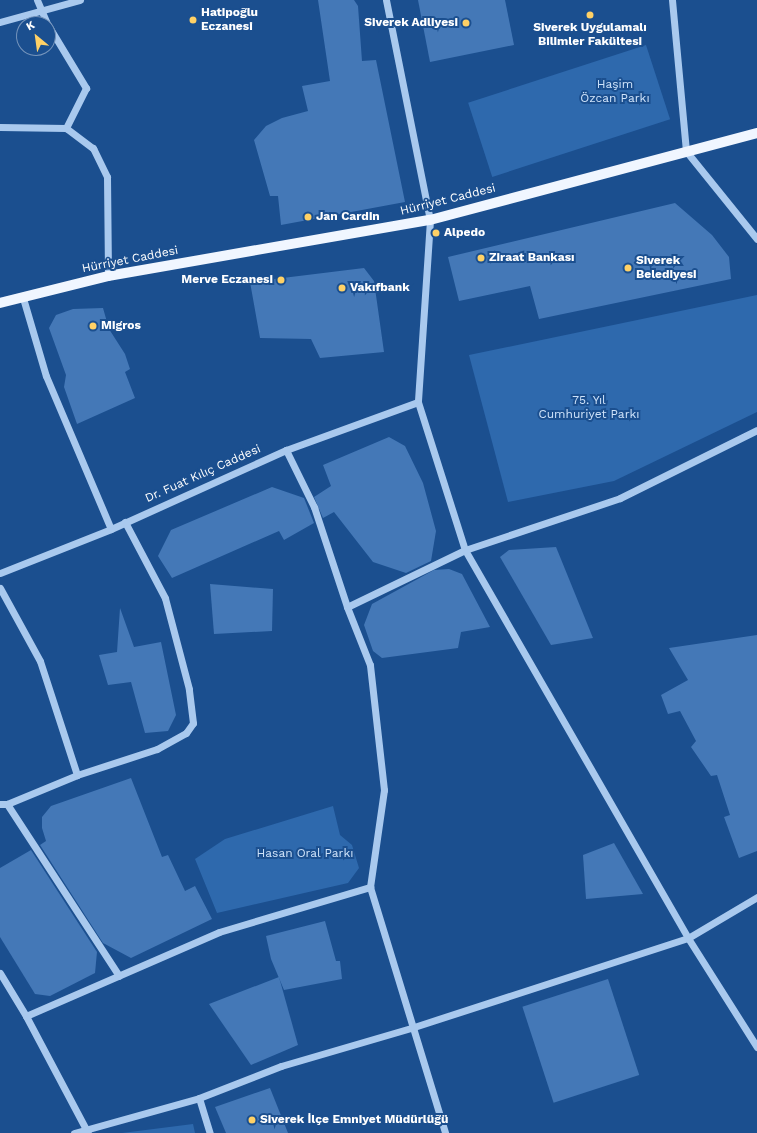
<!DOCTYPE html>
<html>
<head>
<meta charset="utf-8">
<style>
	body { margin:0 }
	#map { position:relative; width:757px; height:1133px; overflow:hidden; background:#1b4f8f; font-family:"Work Sans",sans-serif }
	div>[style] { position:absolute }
	.green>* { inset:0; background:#2e69ad; transform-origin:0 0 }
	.building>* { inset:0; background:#4478b7; transform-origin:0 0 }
	.minor>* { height:7px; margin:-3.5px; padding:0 3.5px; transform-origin:3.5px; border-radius:3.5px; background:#a9c9ee }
	.major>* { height:10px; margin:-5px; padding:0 5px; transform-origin:5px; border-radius:5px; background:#f0f6ff }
	.dots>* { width:11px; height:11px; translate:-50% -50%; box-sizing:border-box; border:2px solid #1b4f8f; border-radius:50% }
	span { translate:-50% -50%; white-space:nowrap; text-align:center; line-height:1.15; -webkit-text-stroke:4px #1b4f8f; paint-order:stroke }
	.poi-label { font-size:12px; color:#fff; font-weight:700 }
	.left { translate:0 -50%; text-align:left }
	.right { translate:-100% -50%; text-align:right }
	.park-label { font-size:12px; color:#cfe3fa }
	.street-label { font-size:12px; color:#fff }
	.north { position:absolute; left:16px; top:16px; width:40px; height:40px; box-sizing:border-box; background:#1b4f8f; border:1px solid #7695bc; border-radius:50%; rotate:331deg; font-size:11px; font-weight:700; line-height:16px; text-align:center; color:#fff }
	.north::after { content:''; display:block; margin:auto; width:14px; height:18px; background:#ffd166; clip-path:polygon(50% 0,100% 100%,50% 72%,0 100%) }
</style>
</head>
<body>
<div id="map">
	<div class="green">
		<i style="left:646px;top:45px;width:78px;height:187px;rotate:72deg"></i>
		<i style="clip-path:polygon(757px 295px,757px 412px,614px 481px,508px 502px,469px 355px)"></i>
		<i style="clip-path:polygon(333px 806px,340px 835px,352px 845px,359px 868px,348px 883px,217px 913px,195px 859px,225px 839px)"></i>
		<i style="clip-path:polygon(193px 1124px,195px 1133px,122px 1133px)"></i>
	</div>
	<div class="building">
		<i style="clip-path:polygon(318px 0,354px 0,358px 6px,362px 61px,376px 60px,405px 202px,281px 225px,278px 196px,270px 196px,254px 140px,266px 126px,282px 118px,308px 111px,302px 86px,330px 81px)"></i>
		<i style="clip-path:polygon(418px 0,505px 0,514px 45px,430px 62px)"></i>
		<i style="clip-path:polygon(675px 203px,712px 235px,729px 257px,731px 279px,539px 319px,530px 286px,459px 301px,448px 257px)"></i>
		<i style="clip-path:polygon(364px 268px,374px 281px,384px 352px,320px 358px,311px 339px,260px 338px,250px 282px)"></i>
		<i style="clip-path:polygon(103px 308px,109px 329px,125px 354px,130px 369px,125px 372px,135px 398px,77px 424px,64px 387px,66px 375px,49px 328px,56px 315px,73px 309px)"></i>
		<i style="clip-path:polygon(389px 437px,405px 446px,423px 483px,436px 531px,431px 561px,406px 573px,373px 562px,334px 512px,323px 518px,314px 497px,331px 486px,323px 465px)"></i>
		<i style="clip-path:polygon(272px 487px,304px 498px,314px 523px,284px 540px,279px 531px,172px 578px,158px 556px,171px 530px)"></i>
		<i style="clip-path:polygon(556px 547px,593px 638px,551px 645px,500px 557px,509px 550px)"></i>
		<i style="clip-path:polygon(449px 569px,462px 574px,490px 627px,461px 632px,458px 648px,382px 658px,373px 651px,364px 625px,372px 604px,434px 570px)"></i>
		<i style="clip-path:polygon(210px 584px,273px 589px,272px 631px,214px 634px)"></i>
		<i style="clip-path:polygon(120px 608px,134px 647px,161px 642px,176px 715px,168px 731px,145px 733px,131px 682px,108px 685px,99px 655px,117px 652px)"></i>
		<i style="clip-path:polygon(757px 635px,757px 851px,739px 858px,724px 817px,730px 815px,717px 775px,711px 776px,691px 747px,696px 741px,680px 711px,668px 714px,661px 695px,688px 680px,669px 648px)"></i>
		<i style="clip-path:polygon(131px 778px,162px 857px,168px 855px,185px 891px,195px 886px,212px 919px,131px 958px,103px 943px,40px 845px,46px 841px,42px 828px,42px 817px,51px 806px)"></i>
		<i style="clip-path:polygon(614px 843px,643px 894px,586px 899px,583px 855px)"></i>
		<i style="clip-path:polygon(31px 850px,97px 952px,95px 973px,50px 996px,35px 994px,0 937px,0 868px)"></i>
		<i style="clip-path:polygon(325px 921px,336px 961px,340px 961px,342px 979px,284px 990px,271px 959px,266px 936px)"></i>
		<i style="clip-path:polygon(279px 977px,298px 1045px,251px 1065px,209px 1004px)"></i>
		<i style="left:608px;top:979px;width:101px;height:90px;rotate:72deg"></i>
		<i style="clip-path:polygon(270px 1088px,288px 1133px,226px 1133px,215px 1107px)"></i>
	</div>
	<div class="minor">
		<i style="left:37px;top:0;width:26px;rotate:67deg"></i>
		<i style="left:386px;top:0;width:224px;rotate:78.7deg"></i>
		<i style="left:430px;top:220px;width:182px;rotate:93.8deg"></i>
		<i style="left:418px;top:402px;width:155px;rotate:72.4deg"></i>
		<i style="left:465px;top:550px;width:448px;rotate:60.1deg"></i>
		<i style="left:688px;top:938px;width:129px;rotate:57.7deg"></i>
		<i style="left:672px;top:0;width:152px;rotate:84.7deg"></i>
		<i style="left:686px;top:151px;width:113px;rotate:51.1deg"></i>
		<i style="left:0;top:22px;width:83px;rotate:-15.4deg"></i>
		<i style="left:48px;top:25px;width:74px;rotate:58.9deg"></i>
		<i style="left:86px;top:88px;width:45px;rotate:116.6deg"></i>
		<i style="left:0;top:127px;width:66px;rotate:0.9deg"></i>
		<i style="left:66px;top:128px;width:34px;rotate:37deg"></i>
		<i style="left:93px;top:148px;width:32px;rotate:64deg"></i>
		<i style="left:107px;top:177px;width:99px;rotate:89.4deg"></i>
		<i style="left:23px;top:298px;width:81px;rotate:73.6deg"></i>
		<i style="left:46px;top:376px;width:166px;rotate:67deg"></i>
		<i style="left:286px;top:450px;width:64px;rotate:63.8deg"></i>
		<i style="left:314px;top:507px;width:105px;rotate:71.7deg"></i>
		<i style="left:0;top:573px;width:119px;rotate:-21.6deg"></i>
		<i style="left:111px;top:529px;width:192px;rotate:-24.3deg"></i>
		<i style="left:286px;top:450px;width:140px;rotate:-20deg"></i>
		<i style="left:0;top:588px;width:83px;rotate:61.3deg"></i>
		<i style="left:40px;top:661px;width:120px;rotate:72deg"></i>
		<i style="left:0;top:804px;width:7px"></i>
		<i style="left:7px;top:804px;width:205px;rotate:56.9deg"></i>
		<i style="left:7px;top:804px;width:76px;rotate:-22.5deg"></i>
		<i style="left:77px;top:775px;width:84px;rotate:-18deg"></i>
		<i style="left:157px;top:749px;width:33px;rotate:-29deg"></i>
		<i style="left:186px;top:733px;width:12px;rotate:-55deg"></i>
		<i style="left:193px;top:723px;width:34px;rotate:-97deg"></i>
		<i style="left:189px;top:689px;width:94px;rotate:-104.8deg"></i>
		<i style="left:165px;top:598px;width:86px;rotate:-117.8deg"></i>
		<i style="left:370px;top:887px;width:98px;rotate:-81.8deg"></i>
		<i style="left:384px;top:790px;width:126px;rotate:-96.4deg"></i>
		<i style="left:370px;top:665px;width:62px;rotate:-111.6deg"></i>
		<i style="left:347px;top:607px;width:131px;rotate:-25.8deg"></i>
		<i style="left:465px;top:550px;width:163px;rotate:-18.5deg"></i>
		<i style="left:620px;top:498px;width:153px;rotate:-26.4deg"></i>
		<i style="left:0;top:973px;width:50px;rotate:58.8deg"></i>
		<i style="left:26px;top:1016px;width:132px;rotate:62.1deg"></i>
		<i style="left:26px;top:1016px;width:210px;rotate:-23.5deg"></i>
		<i style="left:219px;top:932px;width:158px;rotate:-16.6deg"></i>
		<i style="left:370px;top:887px;width:257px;rotate:73deg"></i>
		<i style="left:199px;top:1098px;width:37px;rotate:73deg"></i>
		<i style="left:74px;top:1133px;width:130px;rotate:-15.6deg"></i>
		<i style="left:199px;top:1098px;width:88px;rotate:-21.3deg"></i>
		<i style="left:281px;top:1066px;width:139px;rotate:-16.3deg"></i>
		<i style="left:414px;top:1027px;width:288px;rotate:-18deg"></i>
		<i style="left:688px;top:938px;width:80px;rotate:-30.7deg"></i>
	</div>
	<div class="major">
		<i style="left:0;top:303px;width:111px;rotate:-14deg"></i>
		<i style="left:108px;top:276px;width:327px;rotate:-9.9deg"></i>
		<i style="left:430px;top:220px;width:338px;rotate:-14.9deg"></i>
	</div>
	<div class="dots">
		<i style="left:590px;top:15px;background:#ffd166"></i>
		<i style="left:193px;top:20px;background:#ffd166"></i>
		<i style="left:466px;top:23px;background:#ffd166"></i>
		<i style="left:308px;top:217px;background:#ffd166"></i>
		<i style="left:436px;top:233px;background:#ffd166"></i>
		<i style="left:481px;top:258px;background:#ffd166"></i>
		<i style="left:628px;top:268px;background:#ffd166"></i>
		<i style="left:281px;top:280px;background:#ffd166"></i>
		<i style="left:342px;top:288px;background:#ffd166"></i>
		<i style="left:93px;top:326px;background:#ffd166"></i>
		<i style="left:252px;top:1120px;background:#ffd166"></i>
	</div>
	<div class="poi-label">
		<span class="left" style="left:201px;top:20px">Hatipoğlu<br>Eczanesi</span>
		<span class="right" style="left:458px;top:23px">Siverek Adliyesi</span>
		<span style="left:590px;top:35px">Siverek Uygulamalı<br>Bilimler Fakültesi</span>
		<span class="left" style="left:316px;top:217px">Jan Cardin</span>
		<span class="left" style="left:444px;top:233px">Alpedo</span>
		<span class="left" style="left:489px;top:258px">Ziraat Bankası</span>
		<span class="left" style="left:636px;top:268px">Siverek<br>Belediyesi</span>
		<span class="right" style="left:273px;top:280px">Merve Eczanesi</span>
		<span class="left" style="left:350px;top:288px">Vakıfbank</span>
		<span class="left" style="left:101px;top:326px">Migros</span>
		<span class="left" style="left:260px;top:1120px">Siverek İlçe Emniyet Müdürlüğü</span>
	</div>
	<div class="park-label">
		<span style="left:615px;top:92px">Haşim<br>Özcan Parkı</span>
		<span style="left:589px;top:408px">75. Yıl<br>Cumhuriyet Parkı</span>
		<span style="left:305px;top:854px">Hasan Oral Parkı</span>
	</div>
	<div class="street-label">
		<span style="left:448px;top:200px;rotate:-14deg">Hürriyet Caddesi</span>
		<span style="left:130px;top:260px;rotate:-11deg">Hürriyet Caddesi</span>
		<span style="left:203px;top:474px;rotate:-24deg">Dr. Fuat Kılıç Caddesi</span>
	</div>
	<div class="north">K</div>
</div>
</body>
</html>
